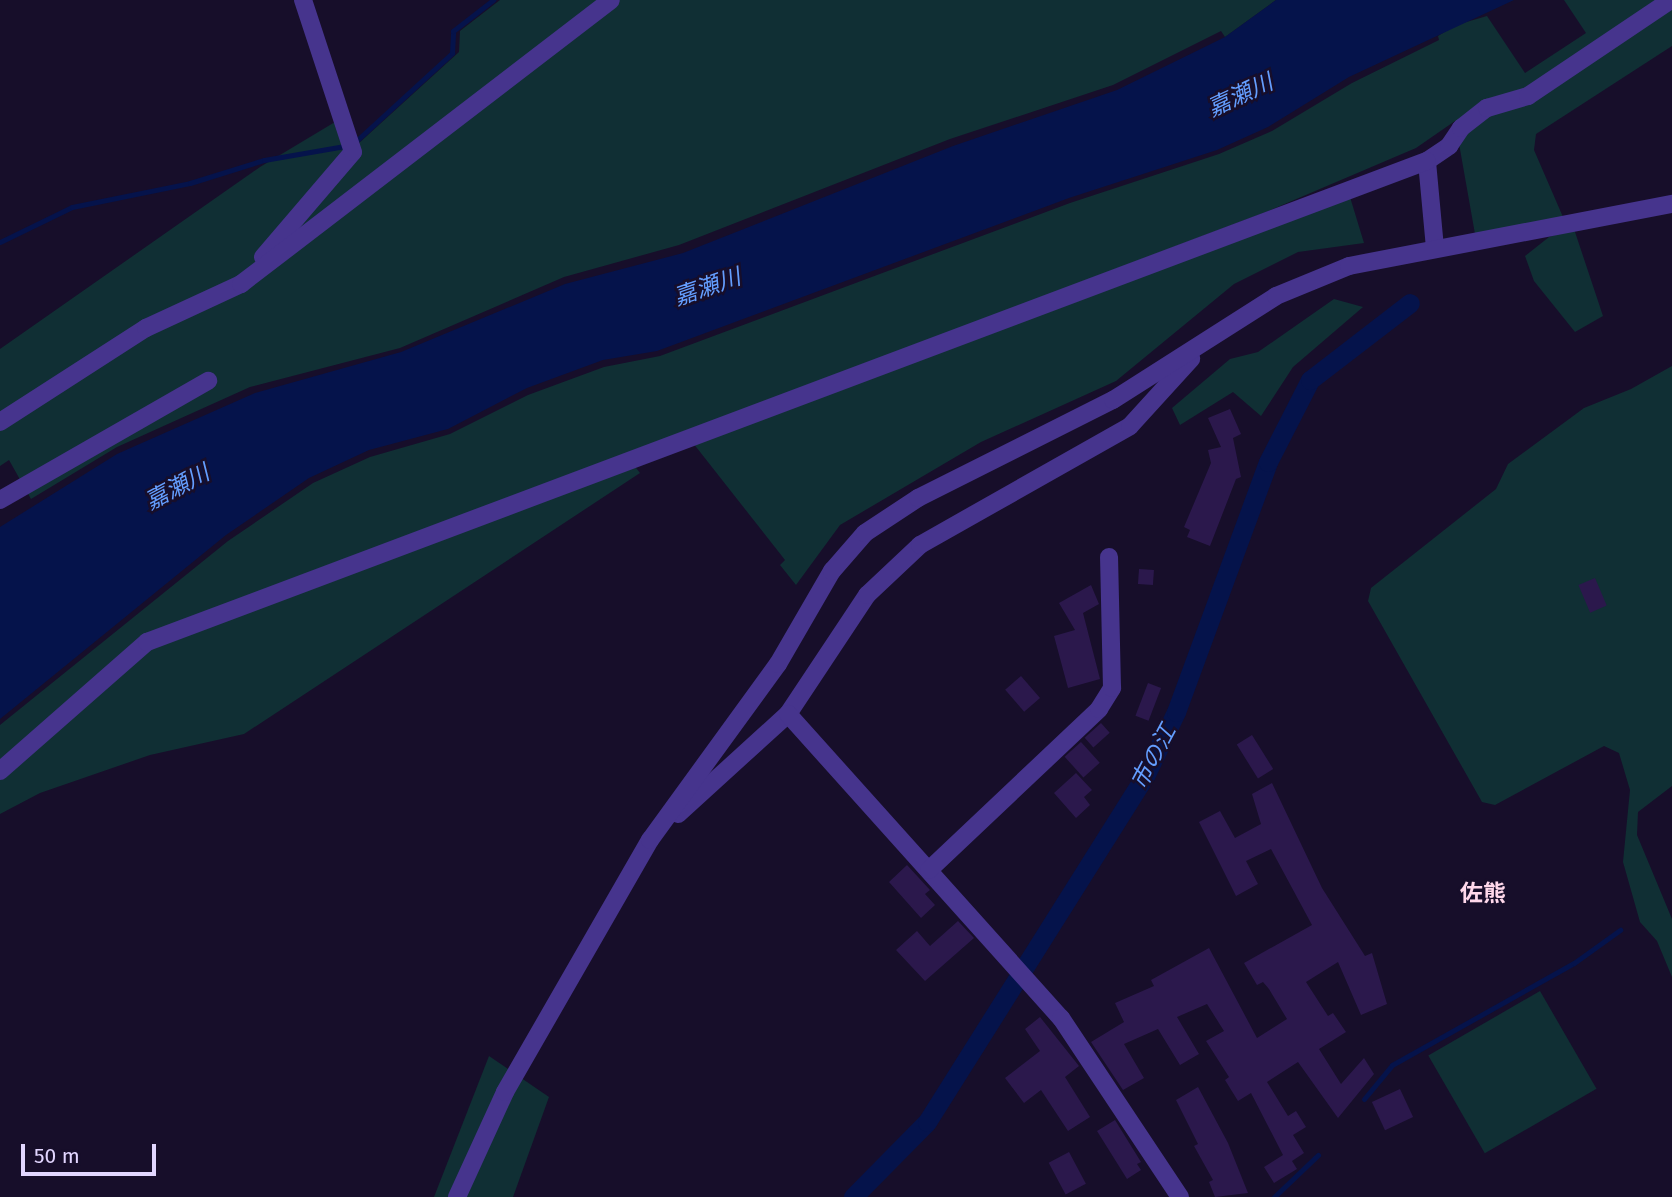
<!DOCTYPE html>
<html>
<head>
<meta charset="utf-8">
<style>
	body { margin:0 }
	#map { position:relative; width:1672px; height:1197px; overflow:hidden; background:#170e2a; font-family:"Fira Sans","Noto Sans JP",sans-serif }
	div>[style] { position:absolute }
	.green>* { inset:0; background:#102f34; transform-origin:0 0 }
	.water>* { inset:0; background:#05134b }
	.stream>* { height:5px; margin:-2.5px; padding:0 2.5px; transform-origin:2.5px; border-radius:2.5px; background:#05134b }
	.canal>* { height:19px; margin:-9.5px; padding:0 9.5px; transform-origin:9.5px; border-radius:9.5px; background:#05134b }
	.building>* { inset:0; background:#2b184c; transform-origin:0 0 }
	.minor>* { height:18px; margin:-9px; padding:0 9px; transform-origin:9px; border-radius:9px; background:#46348d }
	span { translate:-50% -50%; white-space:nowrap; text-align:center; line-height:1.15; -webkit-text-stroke:5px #170e2a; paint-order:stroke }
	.water-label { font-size:23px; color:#649eff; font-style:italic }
	.neighbourhood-label { font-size:23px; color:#ffd8eb; font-weight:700 }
	.scale { position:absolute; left:21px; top:1144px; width:135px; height:32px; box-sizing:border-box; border:4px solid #e2d6ff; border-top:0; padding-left:9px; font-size:21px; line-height:24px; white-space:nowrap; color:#e2d6ff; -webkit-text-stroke:5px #170e2a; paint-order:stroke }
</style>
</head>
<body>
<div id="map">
	<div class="green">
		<i style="clip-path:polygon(500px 0,1276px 0,1225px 37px,1221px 31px,1113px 85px,950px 139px,679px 245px,564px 277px,400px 348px,250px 387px,117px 447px,31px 499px,9px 460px,0 466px,0 349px,260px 167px,335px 122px,358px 144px,459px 52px,460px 31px)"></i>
		<i style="clip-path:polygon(1564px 0,1672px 0,1672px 46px,1536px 134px,1534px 150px,1563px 217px,1475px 234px,1455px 121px,1416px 148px,1266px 212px,334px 565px,633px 464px,640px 473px,244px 734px,150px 755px,40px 793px,0 814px,0 725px,228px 541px,313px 483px,370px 457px,450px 434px,528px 395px,604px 367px,660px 356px,1070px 203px,1219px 154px,1272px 131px,1352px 83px,1439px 40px,1438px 36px,1456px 25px,1487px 16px,1525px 73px,1586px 33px)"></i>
		<i style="clip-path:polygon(1350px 197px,1364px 243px,1298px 252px,1234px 284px,1116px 381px,981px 442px,840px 525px,796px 585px,780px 565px,785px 560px,693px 443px)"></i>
		<i style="clip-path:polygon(1574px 229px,1603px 316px,1575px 332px,1534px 281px,1525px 256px,1549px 237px)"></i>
		<i style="clip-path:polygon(1334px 299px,1363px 307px,1293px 367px,1261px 416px,1233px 392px,1180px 425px,1172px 408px,1230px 359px,1258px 352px)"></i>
		<i style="clip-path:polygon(1672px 366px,1672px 786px,1638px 812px,1637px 835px,1672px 919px,1672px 977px,1657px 941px,1640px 922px,1623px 862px,1630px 790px,1619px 753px,1604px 746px,1495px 805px,1482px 802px,1368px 601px,1371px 588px,1496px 489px,1508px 464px,1584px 408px,1631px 389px)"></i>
		<i style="left:1540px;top:991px;width:113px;height:129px;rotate:60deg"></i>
		<i style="clip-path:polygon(489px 1056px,549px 1097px,513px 1197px,434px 1197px)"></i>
	</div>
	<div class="water">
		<i style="clip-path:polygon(1276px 0,1514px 0,1349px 77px,1268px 127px,1217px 150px,1069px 198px,657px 351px,603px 360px,527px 388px,448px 429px,369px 450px,309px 478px,226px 535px,0 719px,0 527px,117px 454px,255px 393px,401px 352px,565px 284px,683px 253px,953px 146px,1117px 90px,1225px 37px)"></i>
	</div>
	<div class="stream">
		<i style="left:355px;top:142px;width:132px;rotate:-42.5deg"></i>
		<i style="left:452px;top:53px;width:22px;rotate:-87deg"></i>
		<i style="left:453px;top:31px;width:51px;rotate:-37.8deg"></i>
		<i style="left:0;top:242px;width:80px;rotate:-25.9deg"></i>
		<i style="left:72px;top:207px;width:120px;rotate:-11.5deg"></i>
		<i style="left:190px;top:183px;width:77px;rotate:-17.3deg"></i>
		<i style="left:264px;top:160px;width:82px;rotate:-9.8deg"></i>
		<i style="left:1364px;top:1099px;width:44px;rotate:-50.5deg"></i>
		<i style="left:1392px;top:1065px;width:209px;rotate:-29.3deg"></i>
		<i style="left:1574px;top:963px;width:57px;rotate:-35.7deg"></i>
		<i style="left:1274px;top:1197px;width:61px;rotate:-43.7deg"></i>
	</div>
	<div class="canal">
		<i style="left:853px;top:1197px;width:105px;rotate:-45.4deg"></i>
		<i style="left:927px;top:1122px;width:409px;rotate:-57.8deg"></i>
		<i style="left:1145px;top:776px;width:71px;rotate:-64.2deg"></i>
		<i style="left:1176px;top:712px;width:266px;rotate:-69.8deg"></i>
		<i style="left:1268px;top:462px;width:92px;rotate:-62.9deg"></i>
		<i style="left:1310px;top:380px;width:126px;rotate:-37.6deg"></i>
	</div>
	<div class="building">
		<i style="clip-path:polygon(1230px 409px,1241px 434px,1233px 438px,1241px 477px,1236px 479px,1210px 546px,1187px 537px,1190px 530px,1184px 527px,1211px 463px,1208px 450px,1221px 447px,1208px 418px)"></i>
		<i style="left:1139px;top:569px;width:15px;height:15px;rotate:4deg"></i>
		<i style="left:1595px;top:578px;width:30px;height:18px;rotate:67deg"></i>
		<i style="clip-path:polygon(1091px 585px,1099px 604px,1083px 613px,1100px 679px,1068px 688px,1054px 636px,1075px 630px,1059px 603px)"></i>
		<i style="left:1021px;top:676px;width:29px;height:21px;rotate:49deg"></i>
		<i style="left:1148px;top:683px;width:14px;height:35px;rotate:21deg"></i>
		<i style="left:1101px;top:723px;width:13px;height:22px;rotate:48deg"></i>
		<i style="left:1252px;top:735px;width:40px;height:18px;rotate:58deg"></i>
		<i style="left:1081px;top:742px;width:28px;height:22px;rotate:48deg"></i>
		<i style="clip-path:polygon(1076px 773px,1092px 790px,1084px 797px,1090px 805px,1076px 818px,1054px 793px)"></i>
		<i style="clip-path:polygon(1272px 783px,1322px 888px,1365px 956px,1372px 953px,1387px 1004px,1361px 1015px,1338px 962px,1306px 982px,1328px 1016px,1333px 1013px,1346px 1032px,1319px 1049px,1341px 1084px,1364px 1058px,1374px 1074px,1338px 1118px,1298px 1062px,1267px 1082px,1288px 1116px,1296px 1111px,1306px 1127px,1293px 1135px,1304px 1153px,1292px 1161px,1297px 1169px,1274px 1183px,1264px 1167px,1283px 1155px,1251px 1093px,1238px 1101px,1225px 1080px,1229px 1077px,1206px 1041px,1224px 1031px,1207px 1004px,1177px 1017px,1199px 1054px,1180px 1065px,1158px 1029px,1124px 1044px,1144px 1078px,1123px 1090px,1091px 1042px,1124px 1022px,1115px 1003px,1154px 986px,1151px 980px,1209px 948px,1257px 1038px,1287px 1019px,1269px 989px,1263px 982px,1257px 985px,1244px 963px,1312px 925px,1271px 849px,1246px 861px,1258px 884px,1236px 896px,1199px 822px,1220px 811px,1235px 838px,1261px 824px,1252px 794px)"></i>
		<i style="clip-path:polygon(907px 865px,930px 890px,925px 894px,935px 905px,921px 918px,889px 882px)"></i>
		<i style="clip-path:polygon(958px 921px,974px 938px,925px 981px,896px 950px,917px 931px,930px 946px)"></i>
		<i style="clip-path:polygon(1040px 1017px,1079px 1066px,1065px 1077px,1090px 1117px,1068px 1131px,1041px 1090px,1024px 1103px,1005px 1078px,1040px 1051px,1025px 1029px)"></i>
		<i style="clip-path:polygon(1198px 1087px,1228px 1143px,1248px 1193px,1215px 1197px,1209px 1182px,1213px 1180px,1194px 1146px,1198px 1144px,1176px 1100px)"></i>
		<i style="left:1400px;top:1089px;width:31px;height:31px;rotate:65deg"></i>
		<i style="clip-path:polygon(1115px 1120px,1141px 1162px,1137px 1164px,1141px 1170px,1127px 1179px,1097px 1131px)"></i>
		<i style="left:1069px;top:1152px;width:36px;height:23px;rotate:62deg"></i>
	</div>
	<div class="minor">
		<i style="left:1435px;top:248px;width:87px;rotate:-95.3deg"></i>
		<i style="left:1427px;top:161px;width:27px;rotate:-34deg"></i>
		<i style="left:1449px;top:146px;width:22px;rotate:-56deg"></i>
		<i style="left:1461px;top:128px;width:33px;rotate:-38deg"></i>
		<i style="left:1487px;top:108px;width:43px;rotate:-16.3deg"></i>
		<i style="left:1528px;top:96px;width:172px;rotate:-33.9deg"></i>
		<i style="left:263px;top:257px;width:138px;rotate:-49.4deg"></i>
		<i style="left:353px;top:152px;width:160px;rotate:-108.2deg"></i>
		<i style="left:0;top:422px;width:174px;rotate:-32.8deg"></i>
		<i style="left:146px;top:328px;width:105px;rotate:-24.9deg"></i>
		<i style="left:241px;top:284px;width:466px;rotate:-37.5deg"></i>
		<i style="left:0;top:500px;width:240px;rotate:-29.8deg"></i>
		<i style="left:788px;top:714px;width:143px;rotate:-56.4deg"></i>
		<i style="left:867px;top:595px;width:73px;rotate:-43.3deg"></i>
		<i style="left:920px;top:545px;width:241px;rotate:-29.5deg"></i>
		<i style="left:1130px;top:426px;width:91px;rotate:-47.7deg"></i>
		<i style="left:0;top:771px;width:196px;rotate:-41.3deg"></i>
		<i style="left:147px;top:642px;width:1367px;rotate:-20.6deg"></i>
		<i style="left:678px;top:814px;width:149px;rotate:-42.3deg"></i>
		<i style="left:788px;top:714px;width:409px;rotate:48.1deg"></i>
		<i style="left:1061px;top:1018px;width:215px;rotate:56.4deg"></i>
		<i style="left:929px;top:870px;width:234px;rotate:-43.4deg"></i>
		<i style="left:1099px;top:709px;width:25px;rotate:-58deg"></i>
		<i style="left:1112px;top:688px;width:131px;rotate:-91.3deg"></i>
		<i style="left:457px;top:1197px;width:115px;rotate:-65.4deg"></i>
		<i style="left:505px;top:1092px;width:291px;rotate:-60.1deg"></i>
		<i style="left:650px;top:840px;width:218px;rotate:-54deg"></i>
		<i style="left:778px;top:664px;width:108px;rotate:-59.9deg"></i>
		<i style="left:832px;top:571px;width:50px;rotate:-49deg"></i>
		<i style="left:865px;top:533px;width:64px;rotate:-33.4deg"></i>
		<i style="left:918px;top:498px;width:218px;rotate:-26.7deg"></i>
		<i style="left:1113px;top:400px;width:193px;rotate:-32.5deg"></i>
		<i style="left:1276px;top:296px;width:79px;rotate:-22.3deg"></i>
		<i style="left:1349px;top:266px;width:329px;rotate:-10.9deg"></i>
	</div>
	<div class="water-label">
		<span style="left:1240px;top:95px;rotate:-25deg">嘉瀬川</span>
		<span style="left:707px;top:287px;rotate:-19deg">嘉瀬川</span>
		<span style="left:177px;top:487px;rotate:-28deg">嘉瀬川</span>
		<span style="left:1153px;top:757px;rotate:-62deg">市の江</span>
	</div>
	<div class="neighbourhood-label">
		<span style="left:1483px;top:893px">佐熊</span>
	</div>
	<div class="scale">50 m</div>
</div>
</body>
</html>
